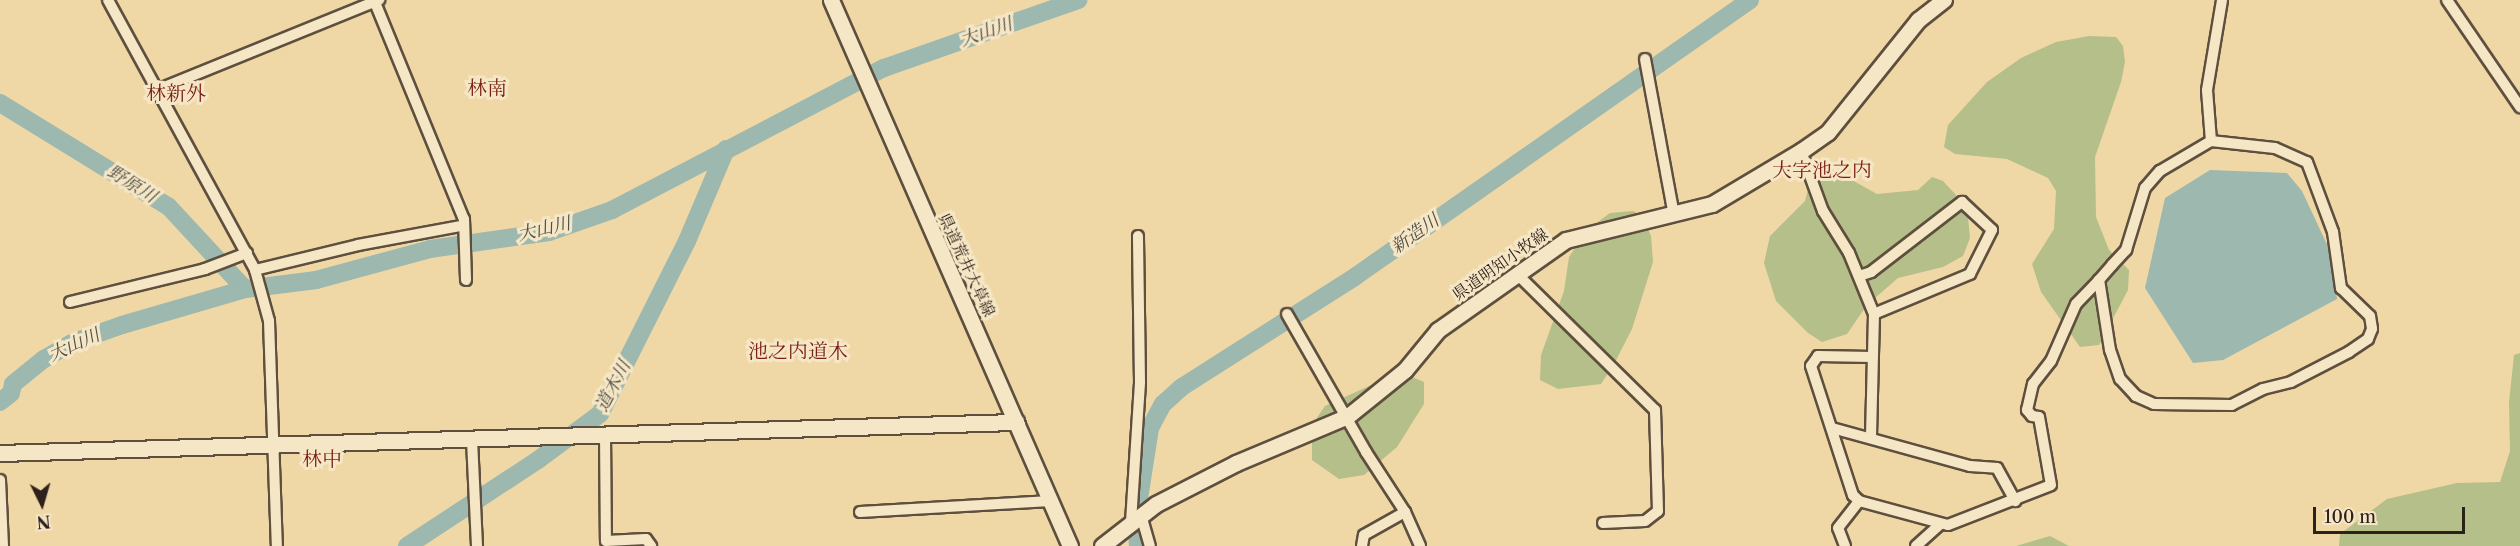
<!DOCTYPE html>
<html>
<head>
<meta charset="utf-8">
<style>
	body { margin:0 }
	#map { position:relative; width:2520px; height:546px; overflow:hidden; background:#efd8a6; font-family:"Libre Caslon Text","Noto Serif JP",serif }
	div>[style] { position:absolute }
	.green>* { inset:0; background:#b5bf89 }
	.water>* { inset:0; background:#9cb8af }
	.river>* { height:18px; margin:-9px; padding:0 9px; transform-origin:9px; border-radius:9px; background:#9cb8af }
	.roads { filter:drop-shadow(2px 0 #5e4f3e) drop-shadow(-2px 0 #5e4f3e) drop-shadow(0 2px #5e4f3e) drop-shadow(0 -2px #5e4f3e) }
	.street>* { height:10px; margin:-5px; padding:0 5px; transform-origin:5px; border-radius:5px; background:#f5e6c5 }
	.secondary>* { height:15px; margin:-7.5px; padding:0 7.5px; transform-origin:7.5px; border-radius:7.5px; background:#f5e6c5 }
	span { translate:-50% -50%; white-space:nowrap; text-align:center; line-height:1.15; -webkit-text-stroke:6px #f5e6c5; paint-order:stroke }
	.street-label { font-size:16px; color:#2e211b }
	.water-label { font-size:18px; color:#4f4e47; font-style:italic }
	.quarter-label { font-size:20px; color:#7a1f14 }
	.north { position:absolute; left:12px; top:474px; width:60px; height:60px; -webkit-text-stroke:4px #f5e6c5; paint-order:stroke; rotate:175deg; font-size:16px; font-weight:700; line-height:24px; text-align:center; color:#2e211b }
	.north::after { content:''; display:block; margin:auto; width:21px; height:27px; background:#2e211b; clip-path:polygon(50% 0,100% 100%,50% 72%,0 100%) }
	.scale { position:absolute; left:2313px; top:507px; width:152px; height:27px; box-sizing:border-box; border:3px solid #2e211b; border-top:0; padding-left:8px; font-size:18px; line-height:21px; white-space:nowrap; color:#2e211b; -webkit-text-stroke:4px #f5e6c5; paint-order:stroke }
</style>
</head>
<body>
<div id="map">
	<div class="green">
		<i style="clip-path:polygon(2089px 36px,2116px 37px,2123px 46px,2125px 62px,2121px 82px,2095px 157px,2096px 217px,2109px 250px,2129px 270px,2128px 290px,2099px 345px,2080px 347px,2041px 292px,2032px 264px,2054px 229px,2056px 191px,2048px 178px,2007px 159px,1955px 154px,1944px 147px,1948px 125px,1987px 82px,2021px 58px,2056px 42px)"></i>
		<i style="clip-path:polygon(1808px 160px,1816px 160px,1877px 194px,1918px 190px,1932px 177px,1943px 181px,1967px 207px,1970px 238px,1963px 256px,1943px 267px,1898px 278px,1867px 305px,1847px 334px,1822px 342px,1808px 333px,1776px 301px,1764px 263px,1770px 236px,1805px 201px,1810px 181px)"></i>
		<i style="clip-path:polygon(1633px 211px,1642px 216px,1651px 236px,1653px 262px,1632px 329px,1614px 364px,1601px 384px,1558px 389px,1540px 380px,1541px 355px,1564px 291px,1569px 257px,1587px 230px,1610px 213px)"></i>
		<i style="clip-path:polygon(2520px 353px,2520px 546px,2339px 546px,2340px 534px,2387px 499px,2457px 483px,2500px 482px,2510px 451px,2509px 402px,2514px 355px)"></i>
		<i style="clip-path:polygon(1400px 372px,1424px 382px,1424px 404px,1397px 447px,1364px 475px,1339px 479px,1312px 460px,1312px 425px,1325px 406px)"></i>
		<i style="clip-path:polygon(2050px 536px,2069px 546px,2016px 546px)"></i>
	</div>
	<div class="water">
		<i style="clip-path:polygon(2210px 170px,2287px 173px,2302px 191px,2330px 251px,2337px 299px,2223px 360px,2193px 363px,2145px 288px,2165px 198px)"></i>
	</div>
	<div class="river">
		<i style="left:0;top:103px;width:198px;rotate:31.6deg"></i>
		<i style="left:169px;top:207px;width:112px;rotate:47.2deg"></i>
		<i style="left:0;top:402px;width:14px;rotate:-39deg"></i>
		<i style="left:11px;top:393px;width:9px;rotate:-77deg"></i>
		<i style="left:13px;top:384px;width:40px;rotate:-39deg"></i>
		<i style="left:44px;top:359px;width:34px;rotate:-30deg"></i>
		<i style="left:74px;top:342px;width:51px;rotate:-19.5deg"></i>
		<i style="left:122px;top:325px;width:128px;rotate:-16.3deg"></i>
		<i style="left:245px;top:289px;width:72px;rotate:-7.2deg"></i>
		<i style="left:316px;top:280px;width:118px;rotate:-15.2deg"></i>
		<i style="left:430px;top:249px;width:120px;rotate:-8.1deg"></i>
		<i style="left:549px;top:232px;width:67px;rotate:-19.2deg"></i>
		<i style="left:612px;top:210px;width:307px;rotate:-27.6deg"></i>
		<i style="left:884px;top:68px;width:206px;rotate:-19.3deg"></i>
		<i style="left:1138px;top:505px;width:78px;rotate:-81.1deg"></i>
		<i style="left:1150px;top:428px;width:27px;rotate:-62deg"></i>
		<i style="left:1163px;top:404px;width:25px;rotate:-42deg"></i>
		<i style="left:1182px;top:387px;width:206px;rotate:-32.5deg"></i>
		<i style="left:1356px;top:276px;width:481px;rotate:-35deg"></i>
		<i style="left:1137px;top:529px;width:17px;rotate:87deg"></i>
		<i style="left:407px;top:546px;width:157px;rotate:-33.3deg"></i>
		<i style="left:538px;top:460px;width:77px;rotate:-36.6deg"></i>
		<i style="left:600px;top:414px;width:194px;rotate:-63.3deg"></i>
		<i style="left:687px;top:241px;width:100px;rotate:-67deg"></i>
	</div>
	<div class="roads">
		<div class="street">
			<i style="left:108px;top:0;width:307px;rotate:61.4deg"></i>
			<i style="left:255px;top:270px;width:53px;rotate:74.6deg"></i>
			<i style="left:269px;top:321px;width:225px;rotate:88deg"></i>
			<i style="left:374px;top:0;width:237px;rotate:67.7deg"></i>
			<i style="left:464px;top:219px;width:61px;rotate:88.1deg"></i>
			<i style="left:2447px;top:0;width:130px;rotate:55.7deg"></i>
			<i style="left:1645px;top:59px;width:159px;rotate:79.5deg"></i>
			<i style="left:157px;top:90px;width:240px;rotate:-22.1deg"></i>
			<i style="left:2211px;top:141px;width:51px;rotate:-94.5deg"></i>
			<i style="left:2207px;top:90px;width:91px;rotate:-80.5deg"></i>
			<i style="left:1801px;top:151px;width:64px;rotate:69.9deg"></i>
			<i style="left:1823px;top:211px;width:49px;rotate:58.2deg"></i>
			<i style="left:1849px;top:253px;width:66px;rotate:67.7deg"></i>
			<i style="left:1874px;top:314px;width:123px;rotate:91.4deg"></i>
			<i style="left:255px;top:270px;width:106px;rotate:-13.6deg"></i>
			<i style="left:358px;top:245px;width:105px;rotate:-10.5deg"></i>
			<i style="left:1518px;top:275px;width:192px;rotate:44.6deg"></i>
			<i style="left:1655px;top:410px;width:101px;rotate:88.3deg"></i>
			<i style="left:1658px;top:511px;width:16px;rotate:142deg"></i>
			<i style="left:1645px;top:521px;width:42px;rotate:177.3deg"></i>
			<i style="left:1859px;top:276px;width:13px;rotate:-18deg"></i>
			<i style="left:1871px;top:272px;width:115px;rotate:-37.6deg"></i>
			<i style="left:1962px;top:202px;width:41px;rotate:43deg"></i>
			<i style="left:1992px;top:230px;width:49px;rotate:116.6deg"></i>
			<i style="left:1970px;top:274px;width:104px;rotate:157.4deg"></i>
			<i style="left:70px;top:302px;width:139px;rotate:-13.7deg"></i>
			<i style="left:205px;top:269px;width:45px;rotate:-20.9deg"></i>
			<i style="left:1287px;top:314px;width:159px;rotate:60.2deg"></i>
			<i style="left:1366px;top:452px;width:72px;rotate:57deg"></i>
			<i style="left:1405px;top:512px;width:37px;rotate:66deg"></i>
			<i style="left:1872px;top:357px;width:54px;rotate:-178.9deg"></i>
			<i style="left:1818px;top:356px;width:12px;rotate:125deg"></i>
			<i style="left:1811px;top:366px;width:136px;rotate:72deg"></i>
			<i style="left:1853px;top:495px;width:8px;rotate:45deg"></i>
			<i style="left:1859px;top:501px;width:92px;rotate:15.1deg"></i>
			<i style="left:1948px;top:525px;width:110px;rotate:-21.2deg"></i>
			<i style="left:2051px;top:485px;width:69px;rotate:-100deg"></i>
			<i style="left:2039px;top:417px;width:7px;rotate:-172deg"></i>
			<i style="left:2032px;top:416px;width:8px;rotate:-130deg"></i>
			<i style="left:2027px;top:410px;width:27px;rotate:-77deg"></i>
			<i style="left:2033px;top:384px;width:29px;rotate:-52deg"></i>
			<i style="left:2051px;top:361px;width:62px;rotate:-66.3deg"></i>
			<i style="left:2076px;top:304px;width:32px;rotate:-46deg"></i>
			<i style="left:2098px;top:281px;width:1px;rotate:-45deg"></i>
			<i style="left:2099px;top:280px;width:20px;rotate:-49deg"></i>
			<i style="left:2112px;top:265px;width:21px;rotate:-47deg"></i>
			<i style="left:2126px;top:250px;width:65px;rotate:-73deg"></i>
			<i style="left:2145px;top:188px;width:23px;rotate:-49deg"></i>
			<i style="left:2160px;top:171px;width:59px;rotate:-30.5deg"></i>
			<i style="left:2211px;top:141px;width:64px;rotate:6.2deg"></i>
			<i style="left:2275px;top:148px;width:35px;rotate:24deg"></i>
			<i style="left:2307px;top:162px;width:75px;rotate:69.6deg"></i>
			<i style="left:2333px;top:232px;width:57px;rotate:81.9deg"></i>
			<i style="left:2341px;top:288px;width:40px;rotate:44deg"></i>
			<i style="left:2370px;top:316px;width:13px;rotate:81deg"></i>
			<i style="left:2372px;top:329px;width:11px;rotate:112deg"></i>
			<i style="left:2368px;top:339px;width:23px;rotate:146deg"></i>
			<i style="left:2349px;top:352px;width:65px;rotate:152.7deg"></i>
			<i style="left:2291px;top:382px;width:29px;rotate:166deg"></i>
			<i style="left:2263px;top:389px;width:35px;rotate:153deg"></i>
			<i style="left:2232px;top:405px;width:78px;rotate:-179.3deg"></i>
			<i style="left:2154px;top:404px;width:20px;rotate:-156deg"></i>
			<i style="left:2136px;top:396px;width:23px;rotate:-133deg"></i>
			<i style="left:2120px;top:379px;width:31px;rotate:-109deg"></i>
			<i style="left:2110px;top:350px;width:71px;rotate:-98.9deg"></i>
			<i style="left:1832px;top:428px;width:143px;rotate:15.4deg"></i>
			<i style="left:1970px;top:466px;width:27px;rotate:4deg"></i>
			<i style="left:1997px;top:468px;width:38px;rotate:61deg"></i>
			<i style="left:605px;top:434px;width:107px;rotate:89.5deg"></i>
			<i style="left:606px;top:541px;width:40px;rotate:-2.9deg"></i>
			<i style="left:646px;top:539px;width:9px;rotate:54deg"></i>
			<i style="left:472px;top:440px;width:106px;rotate:87.3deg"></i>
			<i style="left:0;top:480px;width:66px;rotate:87.4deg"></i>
			<i style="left:860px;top:512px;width:191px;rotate:-3.3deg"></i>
			<i style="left:1141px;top:515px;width:32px;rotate:74deg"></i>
			<i style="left:1131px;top:522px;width:140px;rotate:-86.3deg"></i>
			<i style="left:1140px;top:382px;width:146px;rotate:-90.8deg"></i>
			<i style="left:1362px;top:546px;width:11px;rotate:-80deg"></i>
			<i style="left:1364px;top:535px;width:47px;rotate:-29.3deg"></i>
			<i style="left:1845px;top:546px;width:19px;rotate:-111deg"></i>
			<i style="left:1838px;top:528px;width:34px;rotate:-52deg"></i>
			<i style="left:1916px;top:546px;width:31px;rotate:-42deg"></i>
		</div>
		<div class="secondary">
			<i style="left:831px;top:0;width:596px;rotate:66.36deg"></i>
			<i style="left:0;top:453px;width:1017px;rotate:-1.75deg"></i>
			<i style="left:1102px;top:546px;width:68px;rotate:-37.9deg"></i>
			<i style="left:1156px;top:504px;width:90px;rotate:-27.1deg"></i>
			<i style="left:1236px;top:463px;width:121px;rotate:-22.8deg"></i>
			<i style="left:1348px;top:416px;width:73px;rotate:-38.9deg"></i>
			<i style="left:1405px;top:370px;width:52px;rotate:-50.5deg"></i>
			<i style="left:1438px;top:330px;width:156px;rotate:-35.1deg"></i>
			<i style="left:1566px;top:240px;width:150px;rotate:-13.9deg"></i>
			<i style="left:1712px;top:204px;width:104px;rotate:-30.8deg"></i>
			<i style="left:1801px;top:151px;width:33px;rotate:-35deg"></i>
			<i style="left:1828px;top:132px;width:144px;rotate:-51.2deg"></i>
			<i style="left:1918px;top:20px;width:33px;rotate:-38deg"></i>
		</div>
	</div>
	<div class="street-label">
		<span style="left:1500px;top:264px;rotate:-35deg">県道明知小牧線</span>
		<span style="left:967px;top:265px;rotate:65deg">県道荒井大草線</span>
	</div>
	<div class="water-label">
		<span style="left:986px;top:32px;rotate:-19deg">大山川</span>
		<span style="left:132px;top:184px;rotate:32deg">野原川</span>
		<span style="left:544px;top:229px;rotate:-13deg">大山川</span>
		<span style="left:1415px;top:234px;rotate:-35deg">新造川</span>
		<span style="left:74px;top:345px;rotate:-24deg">大山川</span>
		<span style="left:613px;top:386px;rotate:-62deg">道木川</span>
	</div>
	<div class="quarter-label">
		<span style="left:487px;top:88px">林南</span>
		<span style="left:176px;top:93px">林新外</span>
		<span style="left:1822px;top:170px">大字池之内</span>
		<span style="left:798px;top:351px">池之内道木</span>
		<span style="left:322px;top:459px">林中</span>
	</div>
	<div class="north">N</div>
	<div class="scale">100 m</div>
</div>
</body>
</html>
